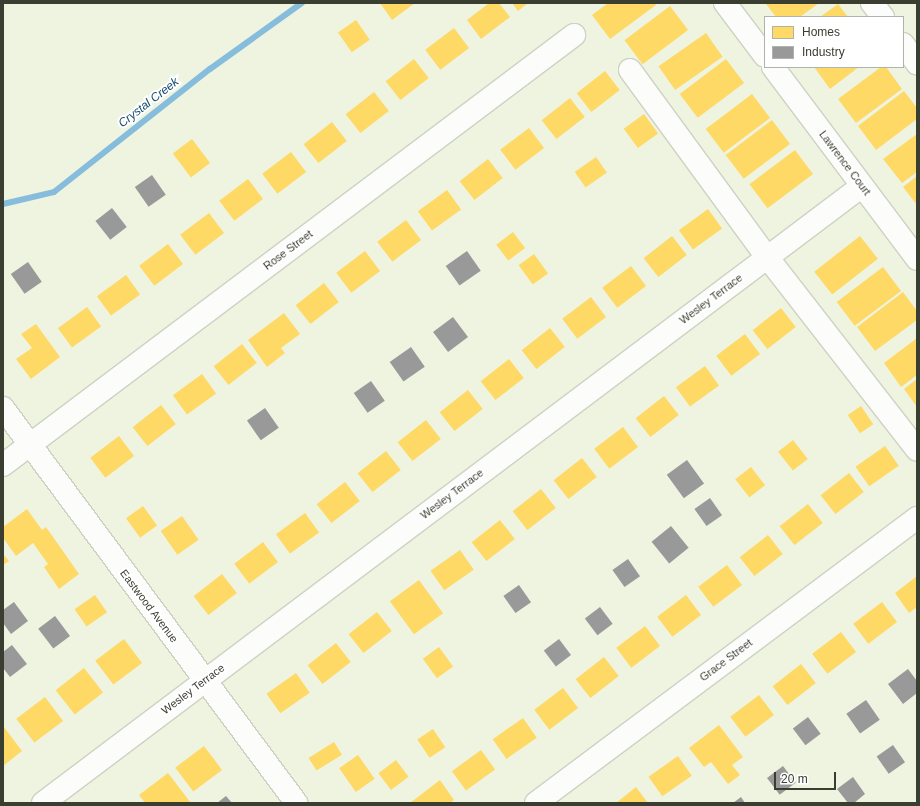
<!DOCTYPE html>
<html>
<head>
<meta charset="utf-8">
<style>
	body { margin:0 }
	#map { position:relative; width:920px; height:806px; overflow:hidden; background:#eef4e0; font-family:Arial,sans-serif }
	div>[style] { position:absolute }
	.homes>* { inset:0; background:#ffd966; transform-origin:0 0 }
	.industry>* { inset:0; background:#999; transform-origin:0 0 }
	.stream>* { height:6px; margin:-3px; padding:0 3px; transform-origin:3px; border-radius:3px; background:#86bcdc }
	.roads { filter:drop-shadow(1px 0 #cdd2c3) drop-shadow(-1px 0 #cdd2c3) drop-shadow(0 1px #cdd2c3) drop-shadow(0 -1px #cdd2c3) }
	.minor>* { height:22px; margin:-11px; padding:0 11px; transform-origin:11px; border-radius:11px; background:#fcfdfa }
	span { translate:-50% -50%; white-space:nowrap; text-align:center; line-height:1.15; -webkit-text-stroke:4px #fff; paint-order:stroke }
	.street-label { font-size:11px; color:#3a3e30 }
	.water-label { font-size:12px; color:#154d72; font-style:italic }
	.frame { position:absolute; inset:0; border:4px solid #3a3e30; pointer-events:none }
	.legend { position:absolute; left:764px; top:16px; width:140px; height:52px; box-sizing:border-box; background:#fff; border:1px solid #b0b2ac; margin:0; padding:5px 7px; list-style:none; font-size:12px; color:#3a3e30 }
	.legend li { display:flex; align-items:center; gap:8px; height:20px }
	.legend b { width:20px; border:1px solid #b0b2ac }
	.scale { position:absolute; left:774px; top:772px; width:62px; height:18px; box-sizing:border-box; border:2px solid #3a3e30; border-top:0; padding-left:5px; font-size:12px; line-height:14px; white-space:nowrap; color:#3a3e30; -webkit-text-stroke:3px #fff; paint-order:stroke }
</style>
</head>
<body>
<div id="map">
	<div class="homes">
		<i style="clip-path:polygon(380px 3px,415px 3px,392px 20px)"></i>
		<i style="clip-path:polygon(489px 3px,499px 3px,510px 17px,481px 39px,467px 20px)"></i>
		<i style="clip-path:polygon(512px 3px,528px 3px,518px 11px)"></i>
		<i style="clip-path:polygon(608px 3px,655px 3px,656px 5px,610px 39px,592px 15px)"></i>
		<i style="clip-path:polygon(768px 3px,819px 3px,800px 17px,776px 17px,766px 4px)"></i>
		<i style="clip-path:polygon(838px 4px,848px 17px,820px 17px)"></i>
		<i style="left:670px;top:6px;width:30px;height:57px;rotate:53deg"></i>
		<i style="left:356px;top:20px;width:24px;height:22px;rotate:55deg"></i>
		<i style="left:454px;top:28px;width:25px;height:36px;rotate:53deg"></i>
		<i style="left:706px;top:33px;width:29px;height:58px;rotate:55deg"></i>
		<i style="left:414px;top:59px;width:24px;height:36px;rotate:52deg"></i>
		<i style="left:726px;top:59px;width:30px;height:58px;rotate:53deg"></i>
		<i style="clip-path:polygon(814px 67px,859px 67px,830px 89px)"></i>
		<i style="clip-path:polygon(881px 67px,886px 67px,902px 89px,856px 123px,838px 99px)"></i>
		<i style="left:605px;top:71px;width:24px;height:36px;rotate:52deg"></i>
		<i style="clip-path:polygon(904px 91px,917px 108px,917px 119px,876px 150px,858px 126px)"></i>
		<i style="left:374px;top:92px;width:24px;height:36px;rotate:52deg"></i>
		<i style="left:752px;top:94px;width:30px;height:58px;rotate:53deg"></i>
		<i style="left:570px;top:98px;width:24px;height:36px;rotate:52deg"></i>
		<i style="left:644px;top:114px;width:24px;height:25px;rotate:54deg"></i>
		<i style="left:772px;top:120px;width:30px;height:58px;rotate:53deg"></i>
		<i style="left:332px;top:122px;width:24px;height:36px;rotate:52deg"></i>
		<i style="left:529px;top:128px;width:25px;height:36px;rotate:53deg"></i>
		<i style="clip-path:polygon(917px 134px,917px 172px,902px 183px,883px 159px)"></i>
		<i style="left:192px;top:139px;width:30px;height:24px;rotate:53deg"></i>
		<i style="left:795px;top:150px;width:30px;height:57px;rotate:53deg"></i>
		<i style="left:291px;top:152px;width:25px;height:36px;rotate:53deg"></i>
		<i style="left:596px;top:157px;width:19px;height:26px;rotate:55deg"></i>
		<i style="left:488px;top:159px;width:24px;height:36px;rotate:52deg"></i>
		<i style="clip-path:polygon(917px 176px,917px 205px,903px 187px)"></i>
		<i style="left:248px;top:179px;width:25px;height:36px;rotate:53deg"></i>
		<i style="left:447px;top:190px;width:24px;height:36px;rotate:54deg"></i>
		<i style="left:708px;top:209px;width:24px;height:36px;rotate:54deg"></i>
		<i style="left:209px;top:213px;width:25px;height:36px;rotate:53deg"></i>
		<i style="left:406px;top:220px;width:25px;height:36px;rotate:53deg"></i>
		<i style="left:513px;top:232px;width:20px;height:21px;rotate:53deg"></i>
		<i style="left:672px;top:236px;width:24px;height:36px;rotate:52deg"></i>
		<i style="left:860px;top:236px;width:29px;height:58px;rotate:52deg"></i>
		<i style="left:168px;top:244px;width:25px;height:36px;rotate:53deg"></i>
		<i style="left:365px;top:251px;width:25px;height:36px;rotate:53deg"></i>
		<i style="left:534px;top:254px;width:24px;height:19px;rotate:54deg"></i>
		<i style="left:631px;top:266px;width:25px;height:36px;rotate:53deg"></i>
		<i style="left:883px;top:267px;width:30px;height:58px;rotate:53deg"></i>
		<i style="left:126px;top:275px;width:24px;height:36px;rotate:54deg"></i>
		<i style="left:324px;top:283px;width:24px;height:36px;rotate:52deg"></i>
		<i style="clip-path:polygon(903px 292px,917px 311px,917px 320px,875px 351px,857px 327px)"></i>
		<i style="left:591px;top:297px;width:25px;height:36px;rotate:53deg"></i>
		<i style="left:87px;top:307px;width:24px;height:36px;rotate:54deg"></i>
		<i style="left:781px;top:308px;width:24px;height:36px;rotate:52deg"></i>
		<i style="clip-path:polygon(284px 313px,300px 334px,281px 348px,285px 353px,267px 367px,248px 340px)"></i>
		<i style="clip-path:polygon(36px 324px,60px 357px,31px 379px,16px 359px,32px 348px,21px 334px)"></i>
		<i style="left:550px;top:328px;width:24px;height:36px;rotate:52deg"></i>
		<i style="left:745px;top:334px;width:25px;height:36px;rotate:53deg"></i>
		<i style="clip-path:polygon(917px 338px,917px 375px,901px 387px,884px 363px)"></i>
		<i style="left:242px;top:344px;width:24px;height:36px;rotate:52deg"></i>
		<i style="left:509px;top:359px;width:24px;height:36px;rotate:52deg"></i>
		<i style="left:705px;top:366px;width:24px;height:36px;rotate:54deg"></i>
		<i style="left:202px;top:374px;width:24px;height:36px;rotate:54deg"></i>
		<i style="clip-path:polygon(917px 379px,917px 407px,904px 389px)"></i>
		<i style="left:468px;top:390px;width:24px;height:36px;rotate:52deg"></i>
		<i style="left:664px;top:396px;width:24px;height:36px;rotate:52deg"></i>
		<i style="left:161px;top:405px;width:24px;height:36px;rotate:52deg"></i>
		<i style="left:861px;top:406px;width:22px;height:16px;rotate:56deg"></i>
		<i style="left:426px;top:420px;width:24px;height:36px;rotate:52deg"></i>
		<i style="left:623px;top:427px;width:25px;height:36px;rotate:53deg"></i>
		<i style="left:119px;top:436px;width:25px;height:36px;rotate:53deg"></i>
		<i style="left:793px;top:440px;width:24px;height:19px;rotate:52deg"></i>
		<i style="left:885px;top:446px;width:24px;height:36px;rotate:55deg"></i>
		<i style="left:386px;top:451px;width:24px;height:36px;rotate:52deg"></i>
		<i style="left:582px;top:458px;width:24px;height:36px;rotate:52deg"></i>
		<i style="left:751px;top:467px;width:23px;height:20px;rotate:52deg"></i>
		<i style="left:849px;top:473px;width:24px;height:36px;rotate:52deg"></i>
		<i style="left:345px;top:482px;width:24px;height:36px;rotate:52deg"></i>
		<i style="left:541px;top:489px;width:24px;height:36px;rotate:52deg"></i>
		<i style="left:808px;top:504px;width:24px;height:36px;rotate:52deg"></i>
		<i style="left:143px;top:506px;width:24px;height:21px;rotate:54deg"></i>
		<i style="clip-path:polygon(27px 509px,42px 530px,46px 527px,79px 574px,59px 589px,44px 567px,48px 564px,33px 543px,16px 556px,3px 538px,3px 527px)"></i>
		<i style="left:305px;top:513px;width:24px;height:36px;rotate:54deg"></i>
		<i style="left:182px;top:516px;width:29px;height:26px;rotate:55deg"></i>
		<i style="left:500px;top:520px;width:24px;height:36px;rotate:52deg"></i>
		<i style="left:768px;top:535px;width:24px;height:36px;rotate:52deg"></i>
		<i style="left:263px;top:542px;width:25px;height:36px;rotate:53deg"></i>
		<i style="left:460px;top:550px;width:24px;height:36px;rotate:55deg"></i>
		<i style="clip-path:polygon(3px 554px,9px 561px,3px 565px)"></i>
		<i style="left:727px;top:565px;width:25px;height:36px;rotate:53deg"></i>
		<i style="left:222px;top:574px;width:24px;height:36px;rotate:52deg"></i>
		<i style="clip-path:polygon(917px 576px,917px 607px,909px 613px,895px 593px)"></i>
		<i style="left:419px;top:580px;width:41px;height:36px;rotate:54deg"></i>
		<i style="left:95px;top:595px;width:21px;height:25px;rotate:55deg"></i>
		<i style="left:686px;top:595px;width:25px;height:36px;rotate:53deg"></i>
		<i style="left:882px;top:602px;width:25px;height:36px;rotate:53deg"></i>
		<i style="left:377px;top:612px;width:24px;height:36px;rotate:52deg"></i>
		<i style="left:645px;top:626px;width:25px;height:36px;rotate:53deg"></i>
		<i style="left:841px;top:632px;width:25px;height:36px;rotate:53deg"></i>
		<i style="left:124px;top:639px;width:30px;height:36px;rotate:53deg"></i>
		<i style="left:336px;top:643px;width:24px;height:36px;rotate:52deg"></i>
		<i style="left:439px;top:647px;width:24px;height:20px;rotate:54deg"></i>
		<i style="left:604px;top:657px;width:24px;height:36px;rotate:52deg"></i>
		<i style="left:801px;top:664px;width:24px;height:36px;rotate:52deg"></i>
		<i style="left:84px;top:668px;width:31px;height:36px;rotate:52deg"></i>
		<i style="left:296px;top:673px;width:24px;height:36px;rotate:55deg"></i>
		<i style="left:563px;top:688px;width:25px;height:36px;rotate:53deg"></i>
		<i style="left:759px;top:695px;width:25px;height:36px;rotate:53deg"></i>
		<i style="left:45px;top:697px;width:30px;height:36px;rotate:53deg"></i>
		<i style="left:523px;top:718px;width:24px;height:37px;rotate:55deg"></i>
		<i style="clip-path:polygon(719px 725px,743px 757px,732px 765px,740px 775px,728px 784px,711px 762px,704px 767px,689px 748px)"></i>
		<i style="clip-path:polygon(4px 727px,22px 751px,3px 766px,3px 728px)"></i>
		<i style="left:433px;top:729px;width:22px;height:19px;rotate:56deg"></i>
		<i style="left:334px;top:742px;width:15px;height:30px;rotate:58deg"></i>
		<i style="left:204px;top:746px;width:30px;height:36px;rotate:53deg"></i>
		<i style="left:481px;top:750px;width:24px;height:36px;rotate:54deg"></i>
		<i style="left:358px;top:755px;width:29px;height:23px;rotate:55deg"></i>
		<i style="left:678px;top:756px;width:24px;height:36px;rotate:55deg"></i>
		<i style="left:396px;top:760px;width:21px;height:22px;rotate:53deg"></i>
		<i style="clip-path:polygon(168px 773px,191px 803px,145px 803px,139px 795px)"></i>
		<i style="clip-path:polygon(440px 780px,454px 800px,450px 803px,410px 803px)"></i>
		<i style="clip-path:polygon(636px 787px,648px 803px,616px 803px)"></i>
	</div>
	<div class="industry">
		<i style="left:152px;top:175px;width:24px;height:21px;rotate:55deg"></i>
		<i style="left:112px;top:208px;width:24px;height:21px;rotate:52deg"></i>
		<i style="left:467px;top:251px;width:24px;height:26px;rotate:55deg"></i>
		<i style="left:28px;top:262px;width:24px;height:21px;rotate:55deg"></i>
		<i style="left:453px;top:317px;width:25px;height:25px;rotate:53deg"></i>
		<i style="left:411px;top:347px;width:24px;height:26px;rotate:55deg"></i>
		<i style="left:371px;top:381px;width:24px;height:21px;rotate:55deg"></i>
		<i style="left:265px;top:408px;width:24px;height:22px;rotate:55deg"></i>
		<i style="left:687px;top:460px;width:29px;height:25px;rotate:54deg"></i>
		<i style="left:710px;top:498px;width:21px;height:19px;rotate:55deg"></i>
		<i style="left:671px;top:526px;width:28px;height:25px;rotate:51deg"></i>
		<i style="left:628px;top:559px;width:21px;height:19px;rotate:55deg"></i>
		<i style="left:519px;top:585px;width:21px;height:19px;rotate:55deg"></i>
		<i style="clip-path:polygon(14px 602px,28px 621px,11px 634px,3px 623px,3px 610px)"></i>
		<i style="left:600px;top:607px;width:21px;height:19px;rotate:53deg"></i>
		<i style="left:55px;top:616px;width:25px;height:21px;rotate:53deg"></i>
		<i style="left:559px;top:639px;width:20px;height:19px;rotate:53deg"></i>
		<i style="clip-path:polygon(12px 645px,27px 664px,10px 677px,3px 668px,3px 652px)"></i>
		<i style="clip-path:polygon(908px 669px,917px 681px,917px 693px,903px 704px,888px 684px)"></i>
		<i style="left:866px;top:700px;width:24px;height:24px;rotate:55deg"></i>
		<i style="left:808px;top:717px;width:21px;height:19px;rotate:53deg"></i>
		<i style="left:893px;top:745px;width:21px;height:20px;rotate:55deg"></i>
		<i style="left:783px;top:766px;width:21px;height:20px;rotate:53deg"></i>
		<i style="clip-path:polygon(853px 777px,865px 794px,854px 803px,848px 803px,837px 789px)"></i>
		<i style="clip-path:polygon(226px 796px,232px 803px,217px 803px)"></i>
		<i style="clip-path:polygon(741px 797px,745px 803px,733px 803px)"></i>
	</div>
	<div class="stream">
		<i style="left:3px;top:204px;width:52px;rotate:-13.2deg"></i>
		<i style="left:54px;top:192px;width:199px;rotate:-38.3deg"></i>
		<i style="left:210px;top:69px;width:113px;rotate:-35.7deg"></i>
	</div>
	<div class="roads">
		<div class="minor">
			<i style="left:725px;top:3px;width:66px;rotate:53deg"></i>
			<i style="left:872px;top:3px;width:18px;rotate:52deg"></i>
			<i style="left:903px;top:44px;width:24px;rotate:54deg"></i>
			<i style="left:773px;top:67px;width:240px;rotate:53.1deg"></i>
			<i style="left:630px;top:70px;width:232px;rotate:53.8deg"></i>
			<i style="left:767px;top:257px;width:244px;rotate:52.1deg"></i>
			<i style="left:3px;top:408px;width:492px;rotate:53.4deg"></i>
			<i style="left:3px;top:465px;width:715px;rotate:-36.98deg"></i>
			<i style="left:43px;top:803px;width:1025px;rotate:-36.99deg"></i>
			<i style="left:536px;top:803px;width:476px;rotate:-36.8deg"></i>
		</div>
	</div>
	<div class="street-label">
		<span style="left:845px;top:163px;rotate:53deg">Lawrence Court</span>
		<span style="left:288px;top:250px;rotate:-37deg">Rose Street</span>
		<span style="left:711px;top:299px;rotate:-37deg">Wesley Terrace</span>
		<span style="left:452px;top:494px;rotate:-37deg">Wesley Terrace</span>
		<span style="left:149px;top:606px;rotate:53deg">Eastwood Avenue</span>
		<span style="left:726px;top:660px;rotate:-37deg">Grace Street</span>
		<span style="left:193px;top:689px;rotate:-37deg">Wesley Terrace</span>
	</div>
	<div class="water-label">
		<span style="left:149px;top:103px;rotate:-38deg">Crystal Creek</span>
	</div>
	<div class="frame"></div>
	<ul class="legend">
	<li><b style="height:11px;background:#ffd966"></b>Homes</li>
	<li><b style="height:11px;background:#999"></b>Industry</li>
	</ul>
	<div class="scale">20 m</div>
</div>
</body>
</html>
